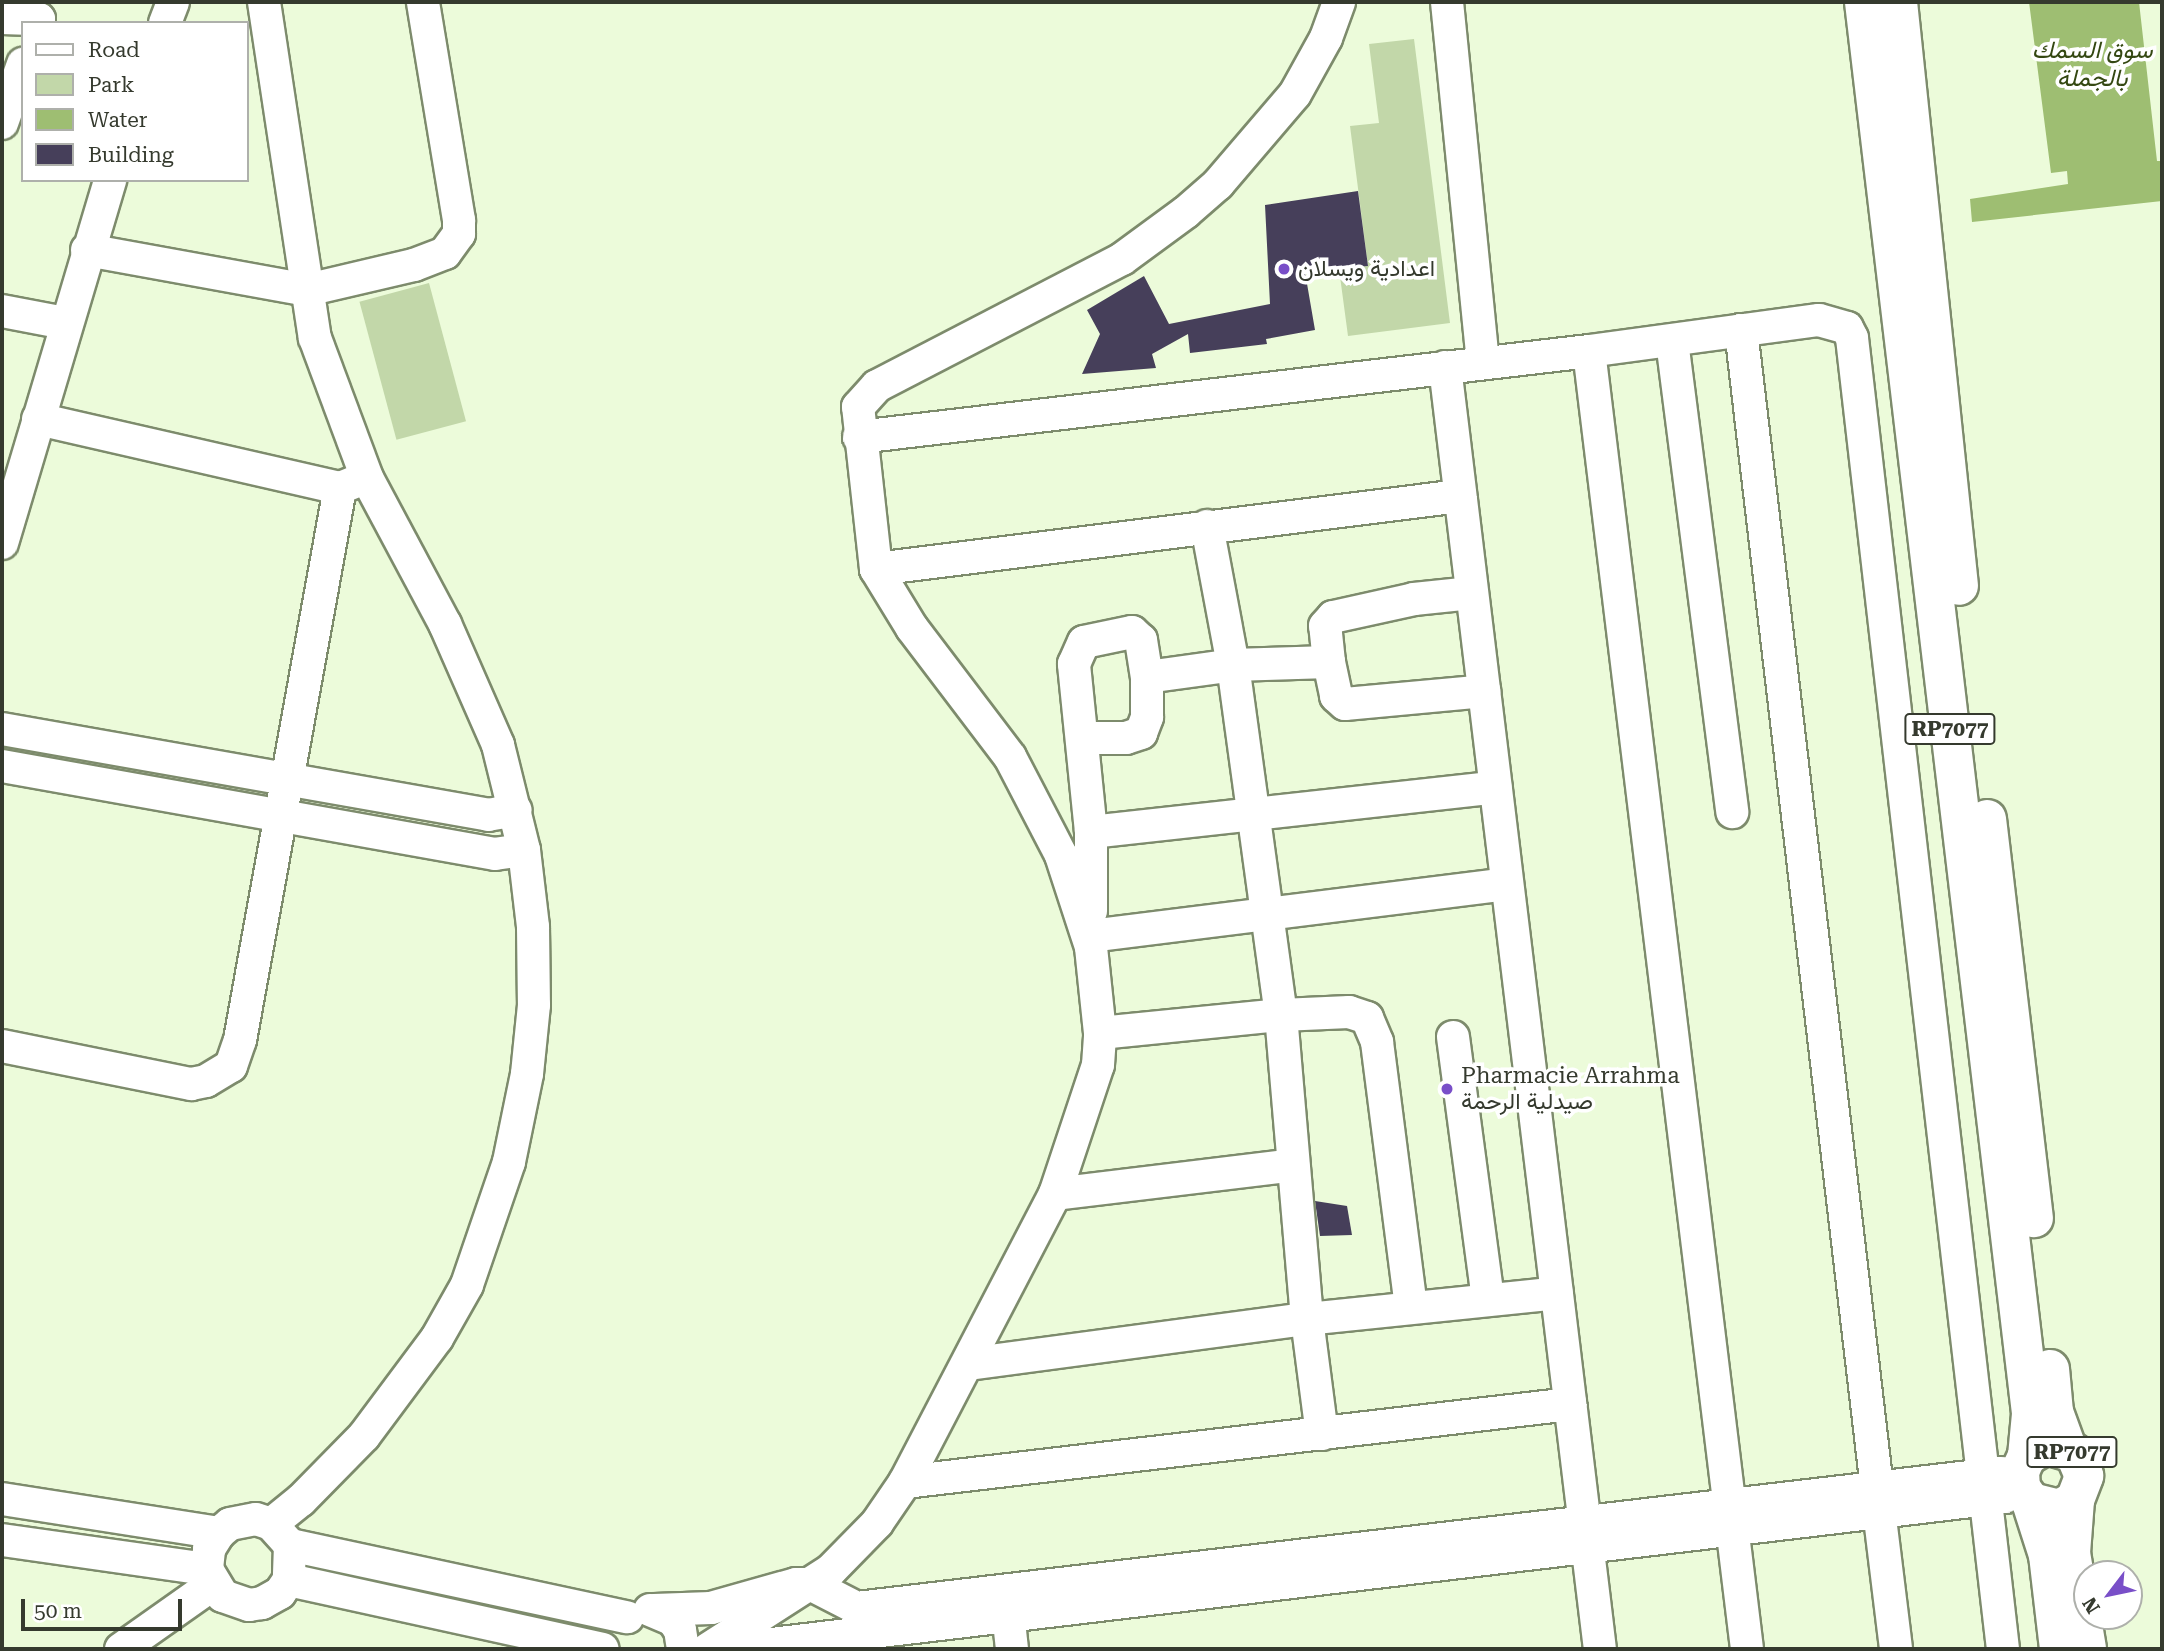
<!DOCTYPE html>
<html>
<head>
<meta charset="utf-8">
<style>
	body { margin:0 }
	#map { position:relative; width:2164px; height:1651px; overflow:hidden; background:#ecfbda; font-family:"Roboto Serif",Vazirmatn,serif }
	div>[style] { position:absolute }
	.green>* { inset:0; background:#c2d7a9; transform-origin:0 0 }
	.water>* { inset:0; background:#9ebe72 }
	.building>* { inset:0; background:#463f5a }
	.roads { filter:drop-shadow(2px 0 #7d8b6c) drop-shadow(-2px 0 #7d8b6c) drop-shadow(0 2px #7d8b6c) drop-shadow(0 -2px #7d8b6c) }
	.minor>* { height:32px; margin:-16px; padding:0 16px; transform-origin:16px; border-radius:16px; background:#fff }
	.major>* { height:38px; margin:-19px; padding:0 19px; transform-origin:19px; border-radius:19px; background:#fff }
	.dots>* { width:19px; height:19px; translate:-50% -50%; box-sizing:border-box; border:4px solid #fff; border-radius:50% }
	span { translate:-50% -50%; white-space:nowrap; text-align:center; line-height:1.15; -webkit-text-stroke:7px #fff; paint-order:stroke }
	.shield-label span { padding:2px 5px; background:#fff; border:2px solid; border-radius:5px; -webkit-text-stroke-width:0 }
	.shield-label { font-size:21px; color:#353a2e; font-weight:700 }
	.poi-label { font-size:23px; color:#353a2e }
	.left { translate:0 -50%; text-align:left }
	.water-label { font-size:24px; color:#344812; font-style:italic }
	.frame { position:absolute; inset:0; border:4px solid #353a2e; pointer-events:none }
	.legend { position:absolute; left:21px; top:21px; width:228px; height:161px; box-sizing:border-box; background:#fff; border:2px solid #aeb0ab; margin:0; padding:9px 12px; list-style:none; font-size:21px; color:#353a2e }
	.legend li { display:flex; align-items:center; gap:14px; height:35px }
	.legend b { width:35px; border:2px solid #aeb0ab }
	.north { position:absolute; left:2073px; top:1560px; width:70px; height:70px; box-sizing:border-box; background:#fff; border:2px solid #aeb0ab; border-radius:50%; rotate:238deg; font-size:19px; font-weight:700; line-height:28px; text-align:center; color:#353a2e }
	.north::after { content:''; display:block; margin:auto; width:24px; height:32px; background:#794fc8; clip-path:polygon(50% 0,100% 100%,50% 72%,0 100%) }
	.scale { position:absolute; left:21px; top:1599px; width:161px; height:32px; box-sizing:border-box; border:4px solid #353a2e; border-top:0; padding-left:9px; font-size:21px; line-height:24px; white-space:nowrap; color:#353a2e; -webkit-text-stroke:5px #fff; paint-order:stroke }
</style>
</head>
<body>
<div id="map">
	<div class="green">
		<i style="clip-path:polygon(1414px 39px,1450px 323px,1348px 336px,1339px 269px,1368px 266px,1350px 126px,1379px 123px,1369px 44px)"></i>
		<i style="left:429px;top:283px;width:143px;height:72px;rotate:75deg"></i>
	</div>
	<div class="water">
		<i style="clip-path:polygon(2029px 2px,2139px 2px,2157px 161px,2162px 161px,2162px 201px,1972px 222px,1970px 199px,2068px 184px,2067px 171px,2051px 173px)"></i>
	</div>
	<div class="building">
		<i style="clip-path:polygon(1358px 191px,1368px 266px,1305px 272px,1315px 330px,1266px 339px,1267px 344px,1190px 353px,1188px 334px,1152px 354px,1156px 368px,1082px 374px,1100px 334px,1087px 310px,1144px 276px,1169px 324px,1270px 304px,1265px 205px)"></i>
		<i style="clip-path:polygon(1315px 1201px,1347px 1206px,1352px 1235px,1320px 1236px)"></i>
	</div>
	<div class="roads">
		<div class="minor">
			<i style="left:264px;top:2px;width:340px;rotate:81.4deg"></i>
			<i style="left:315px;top:338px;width:149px;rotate:69.6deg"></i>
			<i style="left:367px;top:478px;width:166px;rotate:61.9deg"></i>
			<i style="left:445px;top:624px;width:132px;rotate:66.3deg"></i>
			<i style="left:498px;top:745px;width:108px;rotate:76.1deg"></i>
			<i style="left:524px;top:850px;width:78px;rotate:83.3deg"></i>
			<i style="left:533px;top:927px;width:78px;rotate:89.3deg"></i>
			<i style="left:534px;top:1005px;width:69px;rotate:95.8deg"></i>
			<i style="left:527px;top:1074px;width:90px;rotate:101.6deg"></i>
			<i style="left:509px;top:1162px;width:130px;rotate:108.9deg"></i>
			<i style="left:467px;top:1285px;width:61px;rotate:119.5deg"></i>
			<i style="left:437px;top:1338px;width:122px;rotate:126.7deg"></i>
			<i style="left:364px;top:1436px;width:90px;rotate:134.5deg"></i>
			<i style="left:301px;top:1500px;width:38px;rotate:141deg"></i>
			<i style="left:1447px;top:2px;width:362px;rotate:84.3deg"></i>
			<i style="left:2px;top:18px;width:37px;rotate:2deg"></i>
			<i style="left:39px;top:19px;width:4px;rotate:104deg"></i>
			<i style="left:165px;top:23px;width:22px;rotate:-69deg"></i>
			<i style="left:2px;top:123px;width:63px;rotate:-70.4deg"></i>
			<i style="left:87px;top:250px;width:224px;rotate:10.3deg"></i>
			<i style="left:307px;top:290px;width:110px;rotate:-13.2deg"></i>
			<i style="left:414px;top:265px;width:33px;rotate:-21deg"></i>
			<i style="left:445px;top:253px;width:24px;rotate:-54deg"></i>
			<i style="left:459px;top:234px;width:14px;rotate:-90deg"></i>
			<i style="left:459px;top:220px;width:221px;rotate:-99.4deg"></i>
			<i style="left:2px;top:311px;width:64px;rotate:10.8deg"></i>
			<i style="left:1741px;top:330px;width:1165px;rotate:83.3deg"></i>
			<i style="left:1672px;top:341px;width:475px;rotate:82.7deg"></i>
			<i style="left:1589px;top:351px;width:1308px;rotate:83.06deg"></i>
			<i style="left:1445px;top:367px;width:1291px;rotate:83.11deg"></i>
			<i style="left:38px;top:419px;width:310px;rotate:12.9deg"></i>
			<i style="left:340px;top:488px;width:22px;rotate:-22deg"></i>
			<i style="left:859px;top:437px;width:735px;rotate:-6.72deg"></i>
			<i style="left:1589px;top:351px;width:232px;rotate:-7.7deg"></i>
			<i style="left:1819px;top:320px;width:29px;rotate:16deg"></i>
			<i style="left:1847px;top:328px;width:11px;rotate:63deg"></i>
			<i style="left:1852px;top:338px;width:1320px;rotate:83.43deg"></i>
			<i style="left:1207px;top:526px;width:141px;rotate:79.4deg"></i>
			<i style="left:1233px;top:665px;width:353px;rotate:82.2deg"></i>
			<i style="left:1281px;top:1015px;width:305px;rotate:85.1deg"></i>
			<i style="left:1307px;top:1319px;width:116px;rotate:82.6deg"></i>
			<i style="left:2px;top:543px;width:379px;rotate:-73.4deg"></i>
			<i style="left:876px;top:569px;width:589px;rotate:-7.13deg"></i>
			<i style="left:1329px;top:662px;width:36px;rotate:-96deg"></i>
			<i style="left:1325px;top:626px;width:12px;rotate:-48deg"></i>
			<i style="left:1333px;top:617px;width:83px;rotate:-12.5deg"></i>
			<i style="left:1414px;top:599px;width:58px;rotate:-5.9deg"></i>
			<i style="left:2px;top:729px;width:494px;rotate:10deg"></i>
			<i style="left:488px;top:815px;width:28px;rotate:-10deg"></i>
			<i style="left:1082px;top:738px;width:44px"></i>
			<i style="left:1126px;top:738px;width:16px;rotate:-18deg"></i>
			<i style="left:1141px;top:733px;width:17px;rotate:-69deg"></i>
			<i style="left:1147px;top:717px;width:40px;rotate:-90deg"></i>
			<i style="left:2px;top:766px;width:501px;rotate:10.12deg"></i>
			<i style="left:495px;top:854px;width:29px;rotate:-8deg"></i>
			<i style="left:1091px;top:832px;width:407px;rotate:-6.3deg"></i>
			<i style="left:1091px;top:911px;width:79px;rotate:-90deg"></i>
			<i style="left:1091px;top:832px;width:169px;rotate:-95.8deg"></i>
			<i style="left:1074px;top:664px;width:24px;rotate:-66deg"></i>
			<i style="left:1084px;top:642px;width:49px;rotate:-11.8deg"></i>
			<i style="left:1132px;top:632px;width:12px;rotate:42deg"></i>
			<i style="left:1141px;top:640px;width:37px;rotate:81deg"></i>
			<i style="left:1147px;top:677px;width:87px;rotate:-7.9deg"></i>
			<i style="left:1233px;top:665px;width:96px;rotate:-1.8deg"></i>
			<i style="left:1329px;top:662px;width:35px;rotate:78deg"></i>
			<i style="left:1336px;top:696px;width:12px;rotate:42deg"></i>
			<i style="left:1345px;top:704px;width:140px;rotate:-5.3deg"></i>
			<i style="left:1091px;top:936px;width:419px;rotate:-7.1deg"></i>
			<i style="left:1100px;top:1033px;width:182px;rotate:-5.7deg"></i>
			<i style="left:1281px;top:1015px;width:68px;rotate:-2.5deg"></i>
			<i style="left:1349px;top:1012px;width:19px;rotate:18deg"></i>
			<i style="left:1367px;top:1018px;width:26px;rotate:67deg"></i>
			<i style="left:1377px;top:1042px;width:267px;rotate:82.7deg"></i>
			<i style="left:1453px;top:1037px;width:265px;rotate:82.4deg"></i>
			<i style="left:2px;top:1046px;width:193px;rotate:11.4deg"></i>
			<i style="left:191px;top:1084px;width:15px;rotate:-11deg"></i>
			<i style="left:206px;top:1081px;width:29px;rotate:-31deg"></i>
			<i style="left:231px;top:1066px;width:28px;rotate:-71deg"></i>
			<i style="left:240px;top:1040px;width:561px;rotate:-79.73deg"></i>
			<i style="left:1055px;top:1194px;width:240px;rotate:-6.9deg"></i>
			<i style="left:968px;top:1364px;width:342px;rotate:-7.6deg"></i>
			<i style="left:1307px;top:1319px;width:251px;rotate:-5.9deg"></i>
			<i style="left:905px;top:1482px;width:670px;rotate:-6.69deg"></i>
			<i style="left:2px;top:1499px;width:220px;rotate:8.9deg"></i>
			<i style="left:1879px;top:1510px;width:140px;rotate:83deg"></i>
			<i style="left:2px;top:1540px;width:207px;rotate:8.1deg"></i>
			<i style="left:290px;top:1545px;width:35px;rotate:92deg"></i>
			<i style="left:289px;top:1580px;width:16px;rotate:125deg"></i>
			<i style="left:280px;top:1593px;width:21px;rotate:151deg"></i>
			<i style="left:262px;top:1603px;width:13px;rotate:171deg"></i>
			<i style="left:249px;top:1605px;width:28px;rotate:-161deg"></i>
			<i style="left:223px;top:1596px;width:31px;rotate:-121deg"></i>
			<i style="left:207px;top:1569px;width:20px;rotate:-84deg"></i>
			<i style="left:209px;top:1549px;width:19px;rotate:-58deg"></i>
			<i style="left:219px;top:1533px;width:14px;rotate:-39deg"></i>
			<i style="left:230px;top:1524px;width:26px;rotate:-11deg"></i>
			<i style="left:256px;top:1519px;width:16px;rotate:18deg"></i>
			<i style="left:271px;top:1524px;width:28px;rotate:48deg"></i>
			<i style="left:290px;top:1545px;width:345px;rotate:12.1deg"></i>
			<i style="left:289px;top:1580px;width:321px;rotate:12.4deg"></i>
			<i style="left:1006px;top:1594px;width:55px;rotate:83.8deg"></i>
			<i style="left:650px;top:1610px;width:25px;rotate:23deg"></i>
			<i style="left:673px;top:1620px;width:12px;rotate:55deg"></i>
			<i style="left:680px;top:1630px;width:19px;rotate:81deg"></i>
			<i style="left:654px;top:1610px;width:57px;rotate:-2deg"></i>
			<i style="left:711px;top:1608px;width:88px;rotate:-15.8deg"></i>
			<i style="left:796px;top:1584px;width:14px"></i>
			<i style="left:810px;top:1584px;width:53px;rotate:27.1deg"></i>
			<i style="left:857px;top:1608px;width:1154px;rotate:-6.72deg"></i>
			<i style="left:121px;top:1649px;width:113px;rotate:-35.2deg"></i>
			<i style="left:708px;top:1649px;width:146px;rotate:-32.7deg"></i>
			<i style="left:831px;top:1570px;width:66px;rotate:-45.6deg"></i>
			<i style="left:877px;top:1523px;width:50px;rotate:-55.7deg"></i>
			<i style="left:905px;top:1482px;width:325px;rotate:-62.5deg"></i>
			<i style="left:1055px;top:1194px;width:136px;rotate:-71.6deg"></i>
			<i style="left:1098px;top:1065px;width:32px;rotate:-86deg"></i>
			<i style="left:1100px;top:1033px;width:86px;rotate:-96deg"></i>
			<i style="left:1091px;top:947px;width:97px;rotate:-108.1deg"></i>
			<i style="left:1061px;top:855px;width:110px;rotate:-117.5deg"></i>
			<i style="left:1010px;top:757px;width:162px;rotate:-127.2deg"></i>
			<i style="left:912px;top:628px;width:69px;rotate:-121.4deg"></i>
			<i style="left:876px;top:569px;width:163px;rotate:-96.3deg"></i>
			<i style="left:858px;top:407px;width:28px;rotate:-48deg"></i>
			<i style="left:877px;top:386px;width:276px;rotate:-27.4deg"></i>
			<i style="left:1122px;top:259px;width:79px;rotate:-36.3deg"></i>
			<i style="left:1186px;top:212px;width:43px;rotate:-41.2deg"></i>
			<i style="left:1218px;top:184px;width:118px;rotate:-49.5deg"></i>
			<i style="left:1295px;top:94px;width:64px;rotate:-61deg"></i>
			<i style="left:1326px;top:38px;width:38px;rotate:-70deg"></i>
			<i style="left:730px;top:1649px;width:1284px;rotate:-6.8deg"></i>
		</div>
		<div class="major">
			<i style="left:1864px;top:2px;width:1422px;rotate:83.25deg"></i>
			<i style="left:2031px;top:1414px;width:42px;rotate:95.4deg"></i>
			<i style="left:1898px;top:2px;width:587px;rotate:84.04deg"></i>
			<i style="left:1987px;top:819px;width:402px;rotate:83.3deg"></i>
			<i style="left:2050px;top:1369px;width:43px;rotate:84.7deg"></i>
			<i style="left:2054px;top:1412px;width:38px;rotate:70deg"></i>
			<i style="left:2075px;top:1500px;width:53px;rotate:94.3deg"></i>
			<i style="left:2071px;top:1553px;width:97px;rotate:80.5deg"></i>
			<i style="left:2031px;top:1502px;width:29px;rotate:14deg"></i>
			<i style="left:2059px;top:1509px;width:18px;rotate:-29deg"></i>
			<i style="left:2075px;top:1500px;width:26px;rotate:-69deg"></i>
			<i style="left:2084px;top:1476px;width:25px;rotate:-113deg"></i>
			<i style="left:2074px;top:1453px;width:29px;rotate:-164deg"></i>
			<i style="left:2046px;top:1445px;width:22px;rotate:150deg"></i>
			<i style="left:2027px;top:1456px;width:17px;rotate:115deg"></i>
			<i style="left:2020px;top:1471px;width:17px;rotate:87deg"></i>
			<i style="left:2021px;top:1488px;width:17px;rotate:54deg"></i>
			<i style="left:2031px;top:1502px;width:56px;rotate:72.2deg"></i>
			<i style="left:2048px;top:1555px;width:95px;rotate:83.3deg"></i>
		</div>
	</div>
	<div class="dots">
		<i style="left:1284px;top:269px;background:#794fc8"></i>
		<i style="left:1447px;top:1089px;background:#794fc8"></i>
	</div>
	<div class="shield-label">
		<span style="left:1950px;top:729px">RP7077</span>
		<span style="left:2072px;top:1452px">RP7077</span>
	</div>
	<div class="poi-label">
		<span class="left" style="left:1298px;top:269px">اعدادية ويسلان</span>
		<span class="left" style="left:1461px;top:1089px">Pharmacie Arrahma<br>صيدلية الرحمة</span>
	</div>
	<div class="water-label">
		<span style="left:2092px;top:65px">سوق السمك<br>بالجملة</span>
	</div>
	<div class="frame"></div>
	<ul class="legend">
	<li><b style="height:9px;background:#fff"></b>Road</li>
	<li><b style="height:19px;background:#c2d7a9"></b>Park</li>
	<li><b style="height:19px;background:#9ebe72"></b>Water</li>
	<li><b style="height:19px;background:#463f5a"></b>Building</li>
	</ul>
	<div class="north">N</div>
	<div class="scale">50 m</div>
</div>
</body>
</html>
